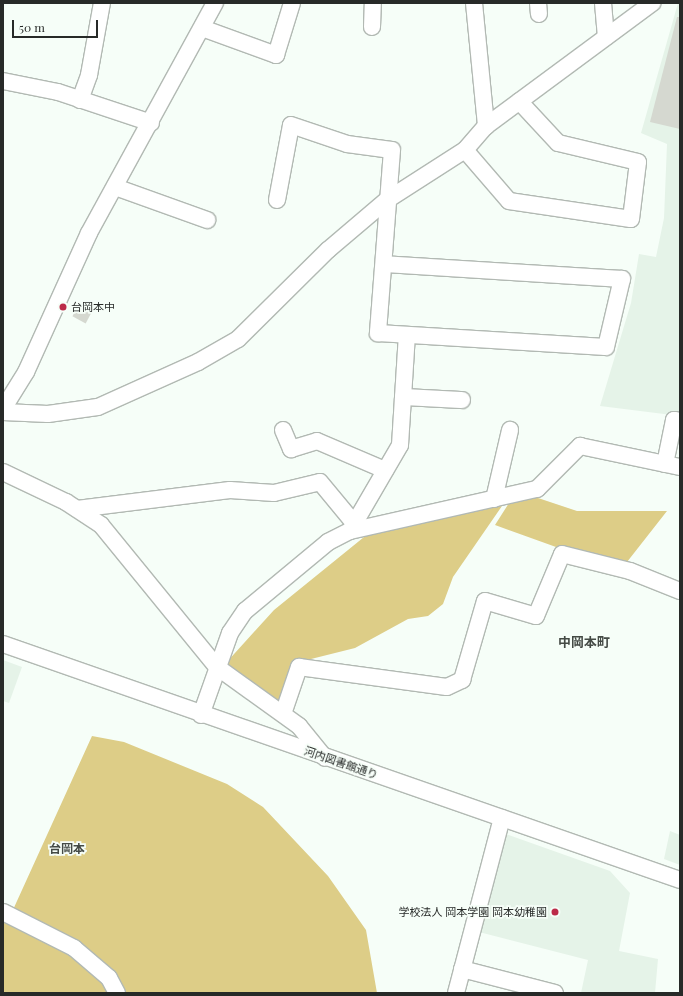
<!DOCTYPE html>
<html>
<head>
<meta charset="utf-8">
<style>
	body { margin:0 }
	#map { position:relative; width:683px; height:996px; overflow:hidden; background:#f6fef8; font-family:"Playfair Display","Noto Sans JP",serif }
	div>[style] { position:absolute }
	.built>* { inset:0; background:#e5f3e8 }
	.forest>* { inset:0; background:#ddcd87 }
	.building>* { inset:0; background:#d5d8d0; transform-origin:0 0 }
	.roads { filter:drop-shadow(1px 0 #b2b9b3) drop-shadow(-1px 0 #b2b9b3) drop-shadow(0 1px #b2b9b3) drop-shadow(0 -1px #b2b9b3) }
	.minor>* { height:16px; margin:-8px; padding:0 8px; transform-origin:8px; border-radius:8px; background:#fff }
	.dots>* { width:11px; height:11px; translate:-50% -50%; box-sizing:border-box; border:2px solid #f6fef8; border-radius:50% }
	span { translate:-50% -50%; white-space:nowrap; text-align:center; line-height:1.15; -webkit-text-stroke:3.5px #f6fef8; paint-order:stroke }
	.poi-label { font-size:11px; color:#272a28 }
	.left { translate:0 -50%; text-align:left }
	.right { translate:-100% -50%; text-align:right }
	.street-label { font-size:11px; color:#272a28 }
	.neighbourhood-label { font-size:12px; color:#444a45; font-weight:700 }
	.quarter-label { font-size:13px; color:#444a45; font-weight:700 }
	.frame { position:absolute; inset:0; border:4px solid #272a28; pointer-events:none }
	.scale { position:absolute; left:12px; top:20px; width:86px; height:18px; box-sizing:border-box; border:2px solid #272a28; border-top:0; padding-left:5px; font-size:12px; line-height:14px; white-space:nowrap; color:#272a28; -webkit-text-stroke:3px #f6fef8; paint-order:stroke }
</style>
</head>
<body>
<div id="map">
	<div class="built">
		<i style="clip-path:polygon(678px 3px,680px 3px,680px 416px,600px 406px,631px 303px,639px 254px,656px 257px,664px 218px,667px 144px,641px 133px)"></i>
		<i style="clip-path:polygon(3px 660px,22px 667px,9px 703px,3px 701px)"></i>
		<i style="clip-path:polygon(670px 831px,680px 835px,680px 865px,664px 859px)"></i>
		<i style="clip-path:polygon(506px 834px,610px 871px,630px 893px,619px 951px,658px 959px,655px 993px,581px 993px,588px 960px,479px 932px)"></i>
	</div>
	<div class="forest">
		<i style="clip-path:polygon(532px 496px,577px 511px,667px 511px,627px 562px,556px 547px,495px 525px,509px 503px)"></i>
		<i style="clip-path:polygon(502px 506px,453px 577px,443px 604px,428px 616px,408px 619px,355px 648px,295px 663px,281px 705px,225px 664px,274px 610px,369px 533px)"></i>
		<i style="clip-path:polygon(92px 736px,124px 742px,227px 784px,263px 807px,328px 876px,366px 930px,377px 993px,3px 993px,3px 911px,12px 912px)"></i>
	</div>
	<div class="building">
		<i style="clip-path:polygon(677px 17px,680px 17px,680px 129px,650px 122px)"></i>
		<i style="left:79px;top:304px;width:15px;height:14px;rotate:28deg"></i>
	</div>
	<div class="roads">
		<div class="minor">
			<i style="left:474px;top:3px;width:124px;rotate:84.4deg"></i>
			<i style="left:538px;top:3px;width:11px;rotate:85deg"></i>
			<i style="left:603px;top:3px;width:34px;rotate:85deg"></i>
			<i style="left:372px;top:27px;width:24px;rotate:-88deg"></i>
			<i style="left:202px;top:28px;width:79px;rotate:20deg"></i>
			<i style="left:276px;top:55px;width:54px;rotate:-72.9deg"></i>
			<i style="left:3px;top:81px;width:56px;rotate:11.3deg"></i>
			<i style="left:58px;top:92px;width:98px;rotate:18.4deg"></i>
			<i style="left:80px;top:100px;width:27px;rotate:-70deg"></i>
			<i style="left:89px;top:75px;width:73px;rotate:-79.8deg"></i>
			<i style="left:465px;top:150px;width:67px;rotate:49.2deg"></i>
			<i style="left:509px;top:201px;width:123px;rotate:8.4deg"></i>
			<i style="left:631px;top:219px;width:57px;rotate:-83deg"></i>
			<i style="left:638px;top:162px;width:82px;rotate:-166.6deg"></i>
			<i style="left:558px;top:143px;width:57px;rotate:-132.9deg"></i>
			<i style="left:115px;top:187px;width:98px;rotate:19.7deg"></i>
			<i style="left:277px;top:200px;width:76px;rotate:-79.4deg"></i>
			<i style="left:291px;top:125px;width:59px;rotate:18.7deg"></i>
			<i style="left:347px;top:144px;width:45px;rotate:7.6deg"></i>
			<i style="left:392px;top:150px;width:184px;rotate:94.4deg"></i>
			<i style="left:378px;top:333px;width:228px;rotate:3.5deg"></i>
			<i style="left:606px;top:347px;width:70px;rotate:-76.8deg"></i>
			<i style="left:622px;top:279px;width:237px;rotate:-176.4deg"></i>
			<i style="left:403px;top:397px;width:59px;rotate:2.9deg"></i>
			<i style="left:3px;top:409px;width:44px;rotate:-58.1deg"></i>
			<i style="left:26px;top:372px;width:153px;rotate:-65.6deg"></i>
			<i style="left:89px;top:233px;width:262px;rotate:-61.3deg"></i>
			<i style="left:3px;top:412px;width:45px;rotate:2.5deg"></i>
			<i style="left:48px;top:414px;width:50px;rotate:-8deg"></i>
			<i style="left:98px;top:407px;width:110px;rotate:-24.2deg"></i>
			<i style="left:198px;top:362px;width:46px;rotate:-29.9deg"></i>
			<i style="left:238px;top:339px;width:127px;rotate:-44.7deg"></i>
			<i style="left:328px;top:250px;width:77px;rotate:-40.3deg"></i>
			<i style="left:387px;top:200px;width:93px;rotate:-32.7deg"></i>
			<i style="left:465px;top:150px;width:32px;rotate:-49deg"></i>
			<i style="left:486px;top:126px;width:207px;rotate:-36.5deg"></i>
			<i style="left:283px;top:430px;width:21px;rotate:67deg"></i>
			<i style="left:291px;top:449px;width:27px;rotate:-17deg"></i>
			<i style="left:317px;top:441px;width:74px;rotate:23.1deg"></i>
			<i style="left:665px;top:464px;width:45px;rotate:-78.4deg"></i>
			<i style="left:674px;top:420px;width:6px;rotate:9deg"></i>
			<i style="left:3px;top:472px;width:70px;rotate:25.5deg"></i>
			<i style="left:66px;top:502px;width:42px;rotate:33.3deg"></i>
			<i style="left:101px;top:525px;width:183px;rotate:50.8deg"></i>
			<i style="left:217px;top:667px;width:101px;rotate:35.7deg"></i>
			<i style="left:299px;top:726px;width:41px;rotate:50.9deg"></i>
			<i style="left:494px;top:499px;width:71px;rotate:-76.9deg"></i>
			<i style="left:77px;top:509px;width:154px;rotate:-7.1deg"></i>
			<i style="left:230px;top:490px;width:44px;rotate:3.9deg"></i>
			<i style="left:274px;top:493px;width:47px;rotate:-13.4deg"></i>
			<i style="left:320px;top:482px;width:53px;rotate:50.3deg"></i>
			<i style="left:350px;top:531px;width:192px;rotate:-12.7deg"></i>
			<i style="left:537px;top:489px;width:61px;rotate:-45deg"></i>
			<i style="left:580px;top:446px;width:102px;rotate:11.9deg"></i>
			<i style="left:3px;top:644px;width:717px;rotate:19.22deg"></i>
			<i style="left:283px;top:714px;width:50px;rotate:-71.2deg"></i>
			<i style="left:299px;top:667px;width:149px;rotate:7.7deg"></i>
			<i style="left:447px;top:687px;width:17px;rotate:-25deg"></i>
			<i style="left:462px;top:680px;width:82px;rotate:-73.8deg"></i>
			<i style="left:485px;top:601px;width:53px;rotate:16.4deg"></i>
			<i style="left:536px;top:616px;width:67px;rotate:-67.2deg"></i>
			<i style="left:562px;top:554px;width:70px;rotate:14deg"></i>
			<i style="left:630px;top:571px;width:54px;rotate:21.8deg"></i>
			<i style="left:201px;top:715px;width:87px;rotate:-70.5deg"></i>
			<i style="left:230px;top:633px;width:27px;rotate:-56deg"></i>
			<i style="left:245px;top:611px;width:108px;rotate:-39.7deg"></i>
			<i style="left:328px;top:542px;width:25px;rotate:-27deg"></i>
			<i style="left:350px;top:531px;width:99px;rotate:-59.8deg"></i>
			<i style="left:400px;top:445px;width:110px;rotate:-86.4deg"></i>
			<i style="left:3px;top:912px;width:80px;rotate:26.9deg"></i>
			<i style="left:74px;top:948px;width:46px;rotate:40.6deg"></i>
			<i style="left:109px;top:978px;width:17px;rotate:62deg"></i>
			<i style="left:462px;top:969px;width:96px;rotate:14.5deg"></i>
			<i style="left:456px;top:993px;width:181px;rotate:-75.3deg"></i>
		</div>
	</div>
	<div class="dots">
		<i style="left:63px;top:307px;background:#bc2b49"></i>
		<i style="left:555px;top:912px;background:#bc2b49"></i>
	</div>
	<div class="poi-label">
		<span class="left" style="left:71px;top:307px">台岡本中</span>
		<span class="right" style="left:547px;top:912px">学校法人 岡本学園 岡本幼稚園</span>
	</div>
	<div class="street-label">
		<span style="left:341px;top:763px;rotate:19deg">河内図書館通り</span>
	</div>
	<div class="neighbourhood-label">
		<span style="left:67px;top:849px">台岡本</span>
	</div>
	<div class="quarter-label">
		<span style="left:584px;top:642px">中岡本町</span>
	</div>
	<div class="frame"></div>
	<div class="scale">50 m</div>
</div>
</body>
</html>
